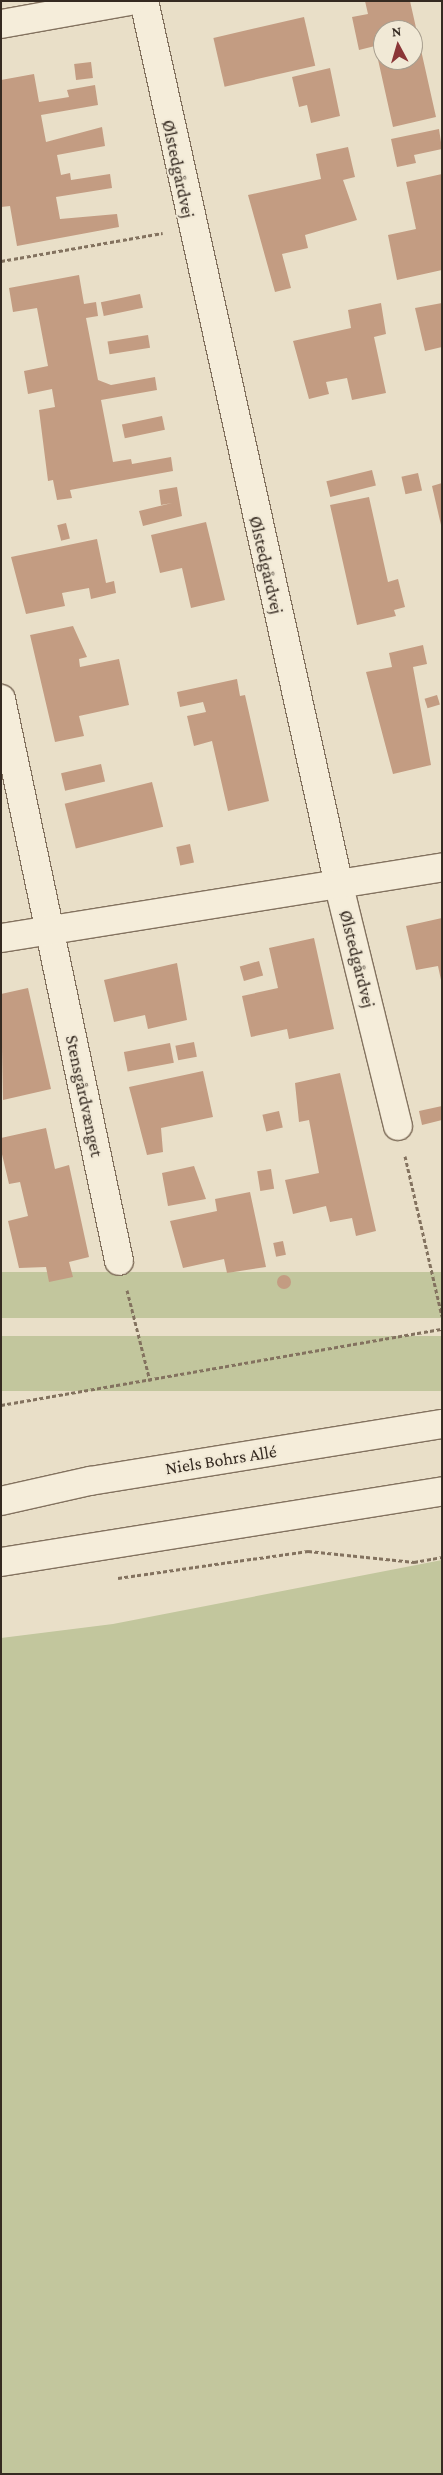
<!DOCTYPE html>
<html>
<head>
<meta charset="utf-8">
<style>
	body { margin:0 }
	#map { position:relative; width:443px; height:2475px; overflow:hidden; background:#e9dfc8; font-family:"Crimson Pro",serif }
	div>[style] { position:absolute }
	.green>* { inset:0; background:#c2c69d; transform-origin:0 0 }
	.building>* { inset:0; background:#c39c82; transform-origin:0 0 }
	.round { border-radius:50% }
	.path>* { height:3px; margin-top:-1.5px; transform-origin:0; background:repeating-linear-gradient(90deg,#83725f 0 4px,transparent 0 6.5px) }
	.roads { filter:drop-shadow(1px 0 #83725f) drop-shadow(-1px 0 #83725f) drop-shadow(0 1px #83725f) drop-shadow(0 -1px #83725f) }
	.minor>* { height:28px; margin:-14px; padding:0 14px; transform-origin:14px; border-radius:14px; background:#f5edda }
	span { translate:-50% -50%; white-space:nowrap; text-align:center; line-height:1.15; -webkit-text-stroke:4px #f1e9d6; paint-order:stroke }
	.street-label { font-size:18px; color:#352a21 }
	.frame { position:absolute; inset:0; border:2px solid #352a21; pointer-events:none }
	.north { position:absolute; left:373px; top:20px; width:50px; height:50px; box-sizing:border-box; background:#f1e9d6; border:1px solid #a69d8e; border-radius:50%; rotate:354deg; font-size:14px; font-weight:700; line-height:20px; text-align:center; color:#352a21 }
	.north::after { content:''; display:block; margin:auto; width:18px; height:22px; background:#8b3637; clip-path:polygon(50% 0,100% 100%,50% 72%,0 100%) }
</style>
</head>
<body>
<div id="map">
	<div class="green">
		<i style="left:442px;top:1272px;width:46px;height:447px;rotate:90deg"></i>
		<i style="left:442px;top:1336px;width:55px;height:448px;rotate:90deg"></i>
		<i style="clip-path:polygon(442px 1560px,442px 2474px,1px 2474px,1px 1638px,113px 1624px)"></i>
	</div>
	<div class="building">
		<i style="clip-path:polygon(evenodd,365px 1px,410px 1px,436px 117px,393px 127px,375px 46px,359px 50px,352px 17px,368px 14px,365px 1px,383px 30px,413px 30px,413px 60px,383px 60px,383px 30px)"></i>
		<i style="left:304px;top:17px;width:50px;height:93px;rotate:77deg"></i>
		<i style="left:91px;top:62px;width:16px;height:17px;rotate:83deg"></i>
		<i style="clip-path:polygon(330px 68px,340px 116px,311px 123px,307px 105px,299px 107px,292px 77px)"></i>
		<i style="clip-path:polygon(34px 74px,39px 102px,69px 97px,67px 90px,95px 85px,98px 105px,41px 115px,46px 142px,102px 127px,105px 146px,57px 155px,61px 175px,70px 173px,71px 180px,110px 174px,112px 188px,56px 197px,60px 219px,117px 214px,119px 227px,17px 246px,10px 206px,1px 207px,1px 80px)"></i>
		<i style="clip-path:polygon(439px 129px,442px 149px,414px 155px,416px 163px,397px 167px,391px 139px)"></i>
		<i style="clip-path:polygon(348px 147px,355px 177px,343px 180px,357px 220px,305px 235px,308px 248px,282px 254px,291px 288px,275px 292px,248px 195px,321px 179px,316px 154px)"></i>
		<i style="clip-path:polygon(442px 174px,442px 270px,397px 280px,388px 235px,416px 229px,406px 182px)"></i>
		<i style="clip-path:polygon(79px 275px,84px 304px,96px 302px,98px 316px,86px 318px,98px 380px,111px 385px,155px 377px,157px 390px,101px 400px,113px 462px,131px 459px,132px 464px,171px 457px,173px 471px,70px 490px,72px 498px,57px 500px,53px 480px,48px 481px,39px 410px,55px 407px,52px 389px,28px 394px,24px 371px,48px 366px,37px 308px,13px 312px,9px 288px)"></i>
		<i style="left:140px;top:294px;width:14px;height:40px;rotate:78deg"></i>
		<i style="clip-path:polygon(381px 303px,386px 334px,374px 337px,386px 393px,352px 400px,347px 378px,326px 382px,329px 394px,309px 399px,293px 341px,351px 328px,348px 310px)"></i>
		<i style="clip-path:polygon(442px 303px,442px 347px,425px 351px,415px 308px)"></i>
		<i style="left:148px;top:335px;width:13px;height:41px;rotate:81deg"></i>
		<i style="left:162px;top:416px;width:14px;height:41px;rotate:78deg"></i>
		<i style="left:372px;top:470px;width:16px;height:47px;rotate:76deg"></i>
		<i style="left:418px;top:473px;width:18px;height:17px;rotate:77deg"></i>
		<i style="clip-path:polygon(442px 483px,442px 525px,441px 525px,432px 486px)"></i>
		<i style="clip-path:polygon(177px 487px,182px 516px,143px 526px,139px 511px,172px 503px,161px 505px,159px 490px)"></i>
		<i style="clip-path:polygon(369px 497px,388px 582px,398px 579px,405px 607px,394px 610px,396px 616px,357px 625px,330px 505px)"></i>
		<i style="clip-path:polygon(206px 522px,225px 600px,191px 608px,182px 568px,160px 573px,151px 535px)"></i>
		<i style="left:66px;top:523px;width:16px;height:9px;rotate:76deg"></i>
		<i style="clip-path:polygon(97px 539px,106px 583px,114px 581px,116px 593px,91px 599px,89px 588px,62px 593px,65px 606px,26px 614px,11px 557px)"></i>
		<i style="clip-path:polygon(73px 626px,87px 657px,79px 659px,80px 667px,119px 659px,129px 705px,79px 716px,84px 736px,55px 742px,30px 635px)"></i>
		<i style="clip-path:polygon(423px 645px,427px 664px,413px 667px,431px 765px,393px 774px,366px 672px,392px 667px,389px 653px)"></i>
		<i style="clip-path:polygon(237px 679px,240px 696px,245px 695px,269px 801px,228px 811px,212px 741px,194px 746px,187px 716px,206px 712px,203px 702px,180px 707px,177px 692px)"></i>
		<i style="left:437px;top:695px;width:10px;height:13px;rotate:73deg"></i>
		<i style="left:101px;top:764px;width:18px;height:41px;rotate:77deg"></i>
		<i style="left:152px;top:782px;width:46px;height:90px;rotate:76deg"></i>
		<i style="left:190px;top:844px;width:19px;height:14px;rotate:78deg"></i>
		<i style="clip-path:polygon(442px 918px,442px 980px,441px 980px,438px 966px,416px 970px,406px 926px)"></i>
		<i style="clip-path:polygon(314px 938px,334px 1029px,289px 1039px,287px 1029px,251px 1037px,242px 996px,278px 988px,269px 948px)"></i>
		<i style="left:259px;top:961px;width:15px;height:20px;rotate:74deg"></i>
		<i style="clip-path:polygon(177px 963px,187px 1020px,148px 1029px,145px 1015px,114px 1022px,104px 980px)"></i>
		<i style="clip-path:polygon(28px 988px,51px 1089px,3px 1100px,1px 994px)"></i>
		<i style="left:194px;top:1042px;width:15px;height:19px;rotate:79deg"></i>
		<i style="left:170px;top:1043px;width:20px;height:47px;rotate:79deg"></i>
		<i style="clip-path:polygon(203px 1071px,213px 1117px,161px 1128px,163px 1152px,147px 1155px,129px 1087px)"></i>
		<i style="clip-path:polygon(340px 1073px,376px 1231px,356px 1236px,352px 1218px,330px 1222px,326px 1206px,293px 1214px,285px 1180px,319px 1173px,309px 1120px,299px 1122px,295px 1083px)"></i>
		<i style="clip-path:polygon(442px 1106px,442px 1120px,422px 1125px,419px 1111px)"></i>
		<i style="left:279px;top:1111px;width:17px;height:17px;rotate:77deg"></i>
		<i style="clip-path:polygon(46px 1128px,55px 1169px,69px 1165px,89px 1257px,69px 1262px,73px 1277px,49px 1282px,46px 1267px,19px 1268px,8px 1221px,28px 1216px,20px 1182px,9px 1184px,1px 1150px,1px 1138px)"></i>
		<i style="clip-path:polygon(194px 1166px,206px 1199px,168px 1206px,162px 1173px)"></i>
		<i style="left:271px;top:1169px;width:20px;height:14px;rotate:81deg"></i>
		<i style="clip-path:polygon(250px 1192px,266px 1267px,227px 1273px,224px 1259px,183px 1268px,170px 1221px,217px 1211px,215px 1199px)"></i>
		<i style="left:283px;top:1241px;width:14px;height:10px;rotate:78deg"></i>
		<i class="round" style="left:277px;top:1275px;width:14px;height:14px"></i>
	</div>
	<div class="path">
		<i style="left:1px;top:261px;width:164px;rotate:-9.8deg"></i>
		<i style="left:405px;top:1156px;width:164px;rotate:77deg"></i>
		<i style="left:127px;top:1290px;width:94px;rotate:75.8deg"></i>
		<i style="left:1px;top:1405px;width:448px;rotate:-9.8deg"></i>
		<i style="left:118px;top:1578px;width:192px;rotate:-8.1deg"></i>
		<i style="left:308px;top:1551px;width:107px;rotate:5.9deg"></i>
		<i style="left:414px;top:1562px;width:28px;rotate:-10deg"></i>
	</div>
	<div class="roads">
		<div class="minor">
			<i style="left:144px;top:1px;width:906px;rotate:77.57deg"></i>
			<i style="left:339px;top:886px;width:247px;rotate:76.2deg"></i>
			<i style="left:1px;top:24px;width:131px;rotate:-10.1deg"></i>
			<i style="left:1px;top:699px;width:574px;rotate:78.14deg"></i>
			<i style="left:1px;top:938px;width:447px;rotate:-9.1deg"></i>
			<i style="left:1px;top:1501px;width:91px;rotate:-12.7deg"></i>
			<i style="left:90px;top:1481px;width:357px;rotate:-9.2deg"></i>
			<i style="left:1px;top:1562px;width:447px;rotate:-9.1deg"></i>
		</div>
	</div>
	<div class="street-label">
		<span style="left:178px;top:169px;rotate:78deg">Ølstedgårdvej</span>
		<span style="left:266px;top:565px;rotate:77deg">Ølstedgårdvej</span>
		<span style="left:357px;top:959px;rotate:76deg">Ølstedgårdvej</span>
		<span style="left:84px;top:1096px;rotate:78deg">Stensgårdvænget</span>
		<span style="left:221px;top:1460px;rotate:-9deg">Niels Bohrs Allé</span>
	</div>
	<div class="frame"></div>
	<div class="north">N</div>
</div>
</body>
</html>
